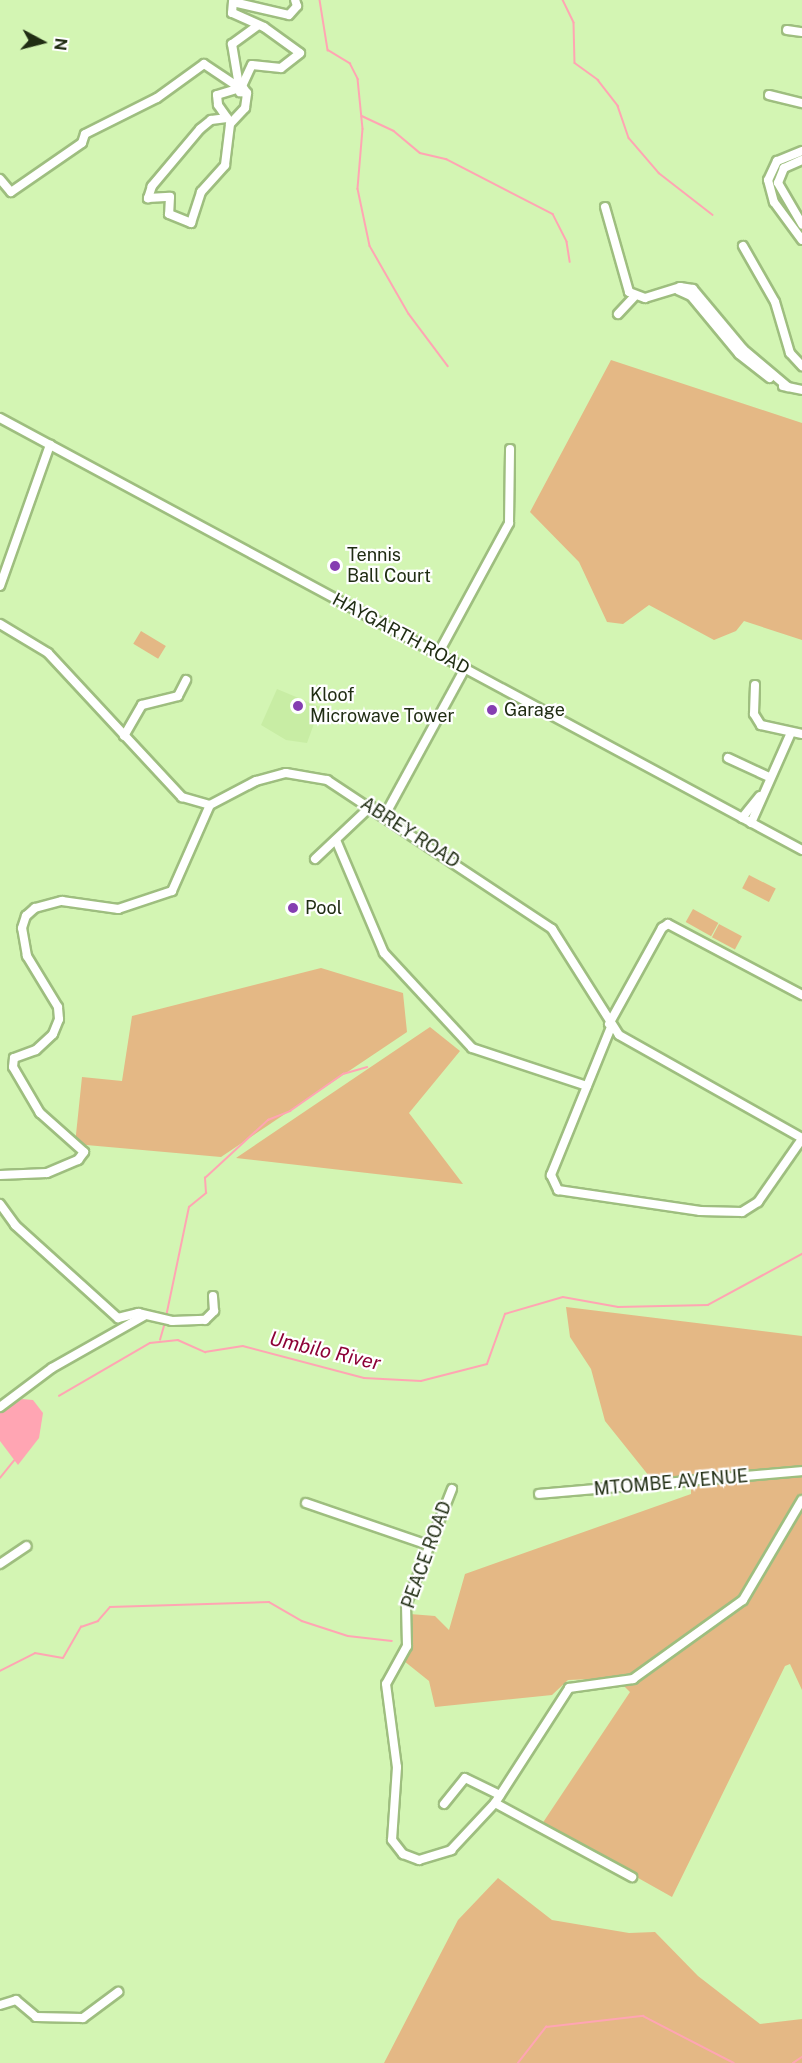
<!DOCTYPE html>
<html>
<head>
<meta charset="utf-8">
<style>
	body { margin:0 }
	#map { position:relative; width:802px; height:2063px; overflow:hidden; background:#d3f5b3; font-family:"Public Sans",sans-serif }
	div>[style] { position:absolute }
	.built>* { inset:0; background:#c8eda4 }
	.green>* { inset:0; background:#e4b885; transform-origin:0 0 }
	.water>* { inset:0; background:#ffa5b3 }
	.stream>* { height:1.5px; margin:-0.75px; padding:0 0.75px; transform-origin:0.75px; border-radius:0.75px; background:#ffa5b3 }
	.roads { filter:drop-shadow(2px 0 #9ebe7f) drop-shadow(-2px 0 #9ebe7f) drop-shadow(0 2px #9ebe7f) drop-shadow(0 -2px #9ebe7f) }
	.minor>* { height:8px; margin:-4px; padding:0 4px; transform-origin:4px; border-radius:4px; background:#fff }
	.dots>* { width:16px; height:16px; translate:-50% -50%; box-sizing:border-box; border:3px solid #fff; border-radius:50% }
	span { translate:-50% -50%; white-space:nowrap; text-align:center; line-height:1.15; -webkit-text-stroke:4.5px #fff; paint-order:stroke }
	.poi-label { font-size:18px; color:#202d13 }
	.left { translate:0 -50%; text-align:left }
	.street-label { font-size:18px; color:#202d13 }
	.water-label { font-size:20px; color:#8d0236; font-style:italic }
	.north { position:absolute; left:12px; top:12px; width:60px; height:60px; -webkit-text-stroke:4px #fff; paint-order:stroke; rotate:97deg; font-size:16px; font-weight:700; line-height:24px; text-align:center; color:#202d13 }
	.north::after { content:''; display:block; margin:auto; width:21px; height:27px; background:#202d13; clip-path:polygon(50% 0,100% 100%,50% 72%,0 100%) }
</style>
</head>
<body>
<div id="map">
	<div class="built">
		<i style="clip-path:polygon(277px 689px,320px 707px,307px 743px,286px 740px,261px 725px)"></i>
	</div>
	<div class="green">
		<i style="clip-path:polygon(611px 360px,802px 423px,802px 640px,744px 621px,736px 631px,714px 640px,649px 605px,623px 624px,607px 622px,579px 562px,530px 512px)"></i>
		<i style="left:141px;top:631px;width:29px;height:15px;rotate:31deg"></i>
		<i style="left:749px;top:875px;width:30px;height:15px;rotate:27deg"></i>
		<i style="left:693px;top:909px;width:29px;height:15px;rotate:29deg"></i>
		<i style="left:719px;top:924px;width:26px;height:15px;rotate:28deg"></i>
		<i style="clip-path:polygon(321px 968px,403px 993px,407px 1032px,221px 1157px,75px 1144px,82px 1077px,122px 1081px,132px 1016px)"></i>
		<i style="clip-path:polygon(430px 1027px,460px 1051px,409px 1113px,463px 1184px,236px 1158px)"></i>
		<i style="clip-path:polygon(566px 1307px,802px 1336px,802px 1690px,790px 1664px,785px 1666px,672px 1897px,542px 1824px,630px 1692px,616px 1678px,568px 1680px,552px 1695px,435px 1707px,429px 1681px,404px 1661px,410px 1651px,410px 1614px,435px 1616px,449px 1630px,465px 1574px,691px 1494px,691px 1484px,653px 1481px,605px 1421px,591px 1369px,570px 1337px)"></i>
		<i style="clip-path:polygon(498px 1878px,552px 1920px,629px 1933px,655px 1932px,698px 1976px,760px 2024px,802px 2019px,802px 2063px,384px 2063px,458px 1920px)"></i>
	</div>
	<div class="water">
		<i style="clip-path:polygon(22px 1399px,33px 1400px,43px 1413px,39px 1438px,18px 1465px,0 1441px,0 1413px)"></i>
	</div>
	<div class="stream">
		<i style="left:320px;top:0;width:51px;rotate:80.9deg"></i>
		<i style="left:328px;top:50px;width:26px;rotate:31deg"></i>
		<i style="left:350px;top:63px;width:18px;rotate:63deg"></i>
		<i style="left:358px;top:79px;width:50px;rotate:84.3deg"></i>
		<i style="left:363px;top:129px;width:60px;rotate:94.8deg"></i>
		<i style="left:358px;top:189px;width:58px;rotate:78.1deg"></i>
		<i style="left:370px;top:246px;width:78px;rotate:60.2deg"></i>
		<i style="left:409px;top:314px;width:65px;rotate:53.1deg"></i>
		<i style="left:563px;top:0;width:25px;rotate:64deg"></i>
		<i style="left:574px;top:23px;width:40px;rotate:88.6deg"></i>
		<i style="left:575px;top:63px;width:29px;rotate:36deg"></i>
		<i style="left:598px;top:80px;width:33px;rotate:52deg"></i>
		<i style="left:618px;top:106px;width:34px;rotate:71deg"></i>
		<i style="left:629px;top:138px;width:46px;rotate:49.4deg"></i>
		<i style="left:659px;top:173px;width:68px;rotate:37.9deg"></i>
		<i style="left:362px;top:116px;width:35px;rotate:25deg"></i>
		<i style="left:394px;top:131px;width:34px;rotate:40deg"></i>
		<i style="left:420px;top:153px;width:27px;rotate:13deg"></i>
		<i style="left:446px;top:159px;width:120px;rotate:27.2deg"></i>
		<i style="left:553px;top:214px;width:31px;rotate:63deg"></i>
		<i style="left:567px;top:242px;width:20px;rotate:81deg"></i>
		<i style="left:166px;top:1317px;width:112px;rotate:-78.2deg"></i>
		<i style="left:189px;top:1207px;width:22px;rotate:-39deg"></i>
		<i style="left:206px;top:1193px;width:15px;rotate:-94deg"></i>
		<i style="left:205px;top:1178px;width:86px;rotate:-42.6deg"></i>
		<i style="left:268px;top:1120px;width:24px;rotate:-22deg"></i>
		<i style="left:290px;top:1111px;width:65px;rotate:-34.9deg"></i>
		<i style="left:343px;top:1074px;width:25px;rotate:-16deg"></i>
		<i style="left:160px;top:1340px;width:19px;rotate:-74deg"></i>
		<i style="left:59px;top:1396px;width:105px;rotate:-30.2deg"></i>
		<i style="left:150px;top:1343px;width:28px;rotate:-6deg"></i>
		<i style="left:178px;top:1340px;width:30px;rotate:24deg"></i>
		<i style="left:205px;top:1352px;width:38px;rotate:-9deg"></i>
		<i style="left:243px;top:1346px;width:125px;rotate:14.8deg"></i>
		<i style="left:364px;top:1378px;width:57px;rotate:3deg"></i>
		<i style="left:421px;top:1381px;width:68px;rotate:-14.4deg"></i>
		<i style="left:487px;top:1364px;width:53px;rotate:-70.2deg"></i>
		<i style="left:505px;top:1314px;width:60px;rotate:-16.3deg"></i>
		<i style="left:563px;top:1297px;width:56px;rotate:10.3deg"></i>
		<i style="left:618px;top:1307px;width:90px;rotate:-1.3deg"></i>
		<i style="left:708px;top:1305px;width:107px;rotate:-28.5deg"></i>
		<i style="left:0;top:1478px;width:22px;rotate:-51deg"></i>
		<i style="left:0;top:1671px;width:39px;rotate:-27deg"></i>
		<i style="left:35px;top:1653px;width:28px;rotate:10deg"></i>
		<i style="left:63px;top:1658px;width:36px;rotate:-60deg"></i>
		<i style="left:81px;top:1627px;width:18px;rotate:-19deg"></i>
		<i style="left:98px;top:1621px;width:18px;rotate:-49deg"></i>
		<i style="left:110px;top:1607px;width:159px;rotate:-1.8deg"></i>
		<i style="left:269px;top:1602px;width:38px;rotate:30deg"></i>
		<i style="left:302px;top:1621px;width:48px;rotate:18.1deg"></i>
		<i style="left:348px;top:1636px;width:44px;rotate:6.5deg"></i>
		<i style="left:518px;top:2063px;width:46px;rotate:-52.1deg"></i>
		<i style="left:546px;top:2027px;width:98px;rotate:-6.5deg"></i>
		<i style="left:643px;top:2016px;width:102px;rotate:27.3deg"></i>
		<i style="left:793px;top:2063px;width:11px;rotate:-34deg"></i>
	</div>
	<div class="roads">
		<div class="minor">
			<i style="left:257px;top:26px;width:31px;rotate:144deg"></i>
			<i style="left:232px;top:44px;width:49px;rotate:80.5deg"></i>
			<i style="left:240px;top:92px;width:7px;rotate:8deg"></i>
			<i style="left:247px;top:93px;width:9px;rotate:-126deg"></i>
			<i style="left:242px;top:86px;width:23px;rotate:-65deg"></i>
			<i style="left:252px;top:65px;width:29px;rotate:6deg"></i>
			<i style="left:281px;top:68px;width:24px;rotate:-38deg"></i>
			<i style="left:300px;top:53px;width:44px;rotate:-144.2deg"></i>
			<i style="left:264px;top:27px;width:35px;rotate:-156deg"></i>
			<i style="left:232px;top:13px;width:11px;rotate:-85deg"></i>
			<i style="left:233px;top:2px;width:57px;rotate:13.1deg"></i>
			<i style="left:289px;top:15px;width:12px;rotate:-48deg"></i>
			<i style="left:297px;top:6px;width:6px;rotate:-108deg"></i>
			<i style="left:787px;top:30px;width:15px;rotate:8deg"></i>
			<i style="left:769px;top:95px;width:34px;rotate:14deg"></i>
			<i style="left:802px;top:151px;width:27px;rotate:158deg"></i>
			<i style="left:777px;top:161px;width:21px;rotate:115deg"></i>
			<i style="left:768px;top:180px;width:23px;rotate:75deg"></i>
			<i style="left:774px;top:202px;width:47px;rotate:53.6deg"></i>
			<i style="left:802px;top:160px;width:20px;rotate:156deg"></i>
			<i style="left:784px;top:168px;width:16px;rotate:112deg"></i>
			<i style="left:778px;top:183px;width:48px;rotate:59.7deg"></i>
			<i style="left:0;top:179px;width:17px;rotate:50deg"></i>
			<i style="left:11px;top:192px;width:86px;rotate:-34.6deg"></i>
			<i style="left:82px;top:143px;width:9px;rotate:-72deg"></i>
			<i style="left:85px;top:134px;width:80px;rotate:-26.6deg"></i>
			<i style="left:157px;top:98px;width:58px;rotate:-35.9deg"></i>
			<i style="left:204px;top:64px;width:43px;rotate:33.7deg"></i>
			<i style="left:240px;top:88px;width:24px;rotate:163deg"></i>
			<i style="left:217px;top:95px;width:10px;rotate:84deg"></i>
			<i style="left:218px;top:105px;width:16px;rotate:55deg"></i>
			<i style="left:227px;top:118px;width:16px;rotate:173deg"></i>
			<i style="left:211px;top:120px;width:14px;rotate:141deg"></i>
			<i style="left:200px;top:129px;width:75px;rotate:130.1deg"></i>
			<i style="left:152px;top:186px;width:13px;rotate:108deg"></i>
			<i style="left:148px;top:198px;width:22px;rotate:-3deg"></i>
			<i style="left:170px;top:197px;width:17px;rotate:93deg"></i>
			<i style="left:169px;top:214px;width:24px;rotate:22deg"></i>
			<i style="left:191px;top:223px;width:33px;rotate:-72deg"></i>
			<i style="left:201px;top:192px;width:36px;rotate:-48deg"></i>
			<i style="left:225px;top:165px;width:41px;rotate:-83deg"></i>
			<i style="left:230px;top:124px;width:22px;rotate:-47deg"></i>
			<i style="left:245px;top:108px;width:15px;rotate:-82deg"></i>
			<i style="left:605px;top:207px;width:88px;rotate:74.2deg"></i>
			<i style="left:629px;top:292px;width:17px;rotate:21deg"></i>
			<i style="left:645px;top:298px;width:37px;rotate:-17deg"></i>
			<i style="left:680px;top:287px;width:13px;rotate:9deg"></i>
			<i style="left:693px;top:289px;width:78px;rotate:50.2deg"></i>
			<i style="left:743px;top:349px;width:59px;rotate:40.2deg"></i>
			<i style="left:743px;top:246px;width:64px;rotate:60.3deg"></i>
			<i style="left:775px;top:302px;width:53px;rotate:73.6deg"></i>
			<i style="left:790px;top:353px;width:18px;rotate:47deg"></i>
			<i style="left:678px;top:290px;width:14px;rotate:25deg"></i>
			<i style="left:691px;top:296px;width:75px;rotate:50.4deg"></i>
			<i style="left:739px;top:354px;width:39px;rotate:38deg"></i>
			<i style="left:618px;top:314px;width:23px;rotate:-47deg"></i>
			<i style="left:783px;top:386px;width:19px;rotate:12deg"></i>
			<i style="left:0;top:418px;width:911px;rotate:28.31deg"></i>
			<i style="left:0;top:586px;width:150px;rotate:-70.5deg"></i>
			<i style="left:0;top:624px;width:56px;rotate:31.1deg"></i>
			<i style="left:48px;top:653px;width:197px;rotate:47.1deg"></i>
			<i style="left:182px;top:797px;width:29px;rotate:16deg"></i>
			<i style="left:210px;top:805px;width:52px;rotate:-27.6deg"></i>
			<i style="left:256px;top:781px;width:31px;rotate:-15deg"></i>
			<i style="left:286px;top:773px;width:42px;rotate:9.7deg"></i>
			<i style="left:327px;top:780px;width:270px;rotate:33.5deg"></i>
			<i style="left:552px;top:929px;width:125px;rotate:57.7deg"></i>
			<i style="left:619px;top:1035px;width:210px;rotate:29.4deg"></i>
			<i style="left:438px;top:654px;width:149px;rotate:-61.5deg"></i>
			<i style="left:509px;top:523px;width:74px;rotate:-89.2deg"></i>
			<i style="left:755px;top:685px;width:29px;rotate:92deg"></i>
			<i style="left:754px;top:714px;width:13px;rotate:58deg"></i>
			<i style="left:761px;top:725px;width:42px;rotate:12.4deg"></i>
			<i style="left:124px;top:736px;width:36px;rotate:-60deg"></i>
			<i style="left:142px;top:705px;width:37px;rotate:-14deg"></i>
			<i style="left:178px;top:696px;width:18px;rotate:-63deg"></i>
			<i style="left:728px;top:758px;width:45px;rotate:24.9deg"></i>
			<i style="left:385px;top:815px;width:167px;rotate:-61.4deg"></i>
			<i style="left:742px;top:818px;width:28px;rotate:-51deg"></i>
			<i style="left:751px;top:823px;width:96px;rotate:-66.1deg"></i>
			<i style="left:336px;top:840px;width:123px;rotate:67deg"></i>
			<i style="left:384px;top:953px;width:129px;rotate:47.2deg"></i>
			<i style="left:472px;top:1048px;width:121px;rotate:18.3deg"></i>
			<i style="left:315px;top:859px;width:77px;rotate:-43.4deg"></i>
			<i style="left:609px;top:1024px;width:110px;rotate:-61.1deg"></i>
			<i style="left:662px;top:928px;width:7px;rotate:-34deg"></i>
			<i style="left:668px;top:924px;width:152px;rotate:27.9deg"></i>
			<i style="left:611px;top:1027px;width:160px;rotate:112.1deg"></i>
			<i style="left:551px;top:1175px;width:17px;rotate:65deg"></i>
			<i style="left:558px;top:1190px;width:144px;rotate:8.4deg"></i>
			<i style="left:700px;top:1211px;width:42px;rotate:1.4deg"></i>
			<i style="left:742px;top:1212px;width:19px;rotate:-32deg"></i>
			<i style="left:758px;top:1202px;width:77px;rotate:-55.1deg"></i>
			<i style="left:0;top:1175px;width:47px;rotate:-2.4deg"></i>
			<i style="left:47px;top:1173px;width:34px;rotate:-23deg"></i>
			<i style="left:78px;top:1160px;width:10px;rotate:-53deg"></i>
			<i style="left:84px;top:1152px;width:59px;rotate:-138.4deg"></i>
			<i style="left:40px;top:1113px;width:53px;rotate:-120.4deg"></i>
			<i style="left:13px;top:1067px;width:9px;rotate:-84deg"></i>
			<i style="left:14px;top:1058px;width:23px;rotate:-20deg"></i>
			<i style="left:36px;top:1050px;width:23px;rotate:-43deg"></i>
			<i style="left:53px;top:1034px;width:16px;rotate:-68deg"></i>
			<i style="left:59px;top:1019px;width:12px;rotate:-95deg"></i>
			<i style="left:58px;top:1007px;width:60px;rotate:-121.3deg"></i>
			<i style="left:27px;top:956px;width:28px;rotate:-100deg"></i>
			<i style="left:22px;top:928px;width:13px;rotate:-72deg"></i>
			<i style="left:26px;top:916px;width:12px;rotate:-42deg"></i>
			<i style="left:35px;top:908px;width:28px;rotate:-15deg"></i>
			<i style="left:62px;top:901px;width:57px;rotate:8.1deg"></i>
			<i style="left:118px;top:909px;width:57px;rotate:-18.4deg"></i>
			<i style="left:172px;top:891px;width:94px;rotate:-66.2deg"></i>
			<i style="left:0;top:1204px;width:26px;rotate:54deg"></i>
			<i style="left:15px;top:1225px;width:139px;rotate:42.1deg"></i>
			<i style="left:118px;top:1318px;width:21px;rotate:-14deg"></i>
			<i style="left:138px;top:1313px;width:35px;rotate:13deg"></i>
			<i style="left:172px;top:1321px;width:33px;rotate:-2deg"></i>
			<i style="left:205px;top:1320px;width:13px;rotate:-45deg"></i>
			<i style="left:214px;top:1311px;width:15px;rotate:-94deg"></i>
			<i style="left:0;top:1407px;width:65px;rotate:-36.9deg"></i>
			<i style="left:52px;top:1368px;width:106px;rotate:-29.5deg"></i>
			<i style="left:452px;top:1489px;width:125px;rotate:111.6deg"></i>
			<i style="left:406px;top:1605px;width:41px;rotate:88.6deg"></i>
			<i style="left:407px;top:1646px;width:43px;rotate:118.9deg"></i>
			<i style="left:386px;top:1684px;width:84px;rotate:82.5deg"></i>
			<i style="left:397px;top:1767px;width:73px;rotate:93.9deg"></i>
			<i style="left:392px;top:1840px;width:18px;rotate:52deg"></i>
			<i style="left:403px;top:1854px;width:17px;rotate:21deg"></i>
			<i style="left:419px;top:1860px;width:34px;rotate:-17deg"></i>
			<i style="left:451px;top:1850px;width:64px;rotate:-46.9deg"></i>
			<i style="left:495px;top:1803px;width:137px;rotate:-57.2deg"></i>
			<i style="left:569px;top:1688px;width:65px;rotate:-8deg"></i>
			<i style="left:633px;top:1679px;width:135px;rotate:-35.7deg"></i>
			<i style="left:743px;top:1600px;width:116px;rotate:-59.5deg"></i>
			<i style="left:539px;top:1494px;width:264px;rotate:-5deg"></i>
			<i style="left:306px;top:1503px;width:129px;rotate:19deg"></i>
			<i style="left:0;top:1564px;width:32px;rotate:-34deg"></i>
			<i style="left:495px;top:1803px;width:156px;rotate:28.4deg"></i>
			<i style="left:444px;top:1804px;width:33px;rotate:-51deg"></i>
			<i style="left:465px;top:1778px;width:39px;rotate:26deg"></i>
			<i style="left:0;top:2005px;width:17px;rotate:-17deg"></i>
			<i style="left:16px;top:2000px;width:26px;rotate:40deg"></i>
			<i style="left:36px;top:2017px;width:47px;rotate:1.2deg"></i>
			<i style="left:83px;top:2018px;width:44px;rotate:-36.6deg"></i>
		</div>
	</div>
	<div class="dots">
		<i style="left:335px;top:566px;background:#853eb1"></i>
		<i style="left:298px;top:706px;background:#853eb1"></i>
		<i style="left:492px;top:710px;background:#853eb1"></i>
		<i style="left:293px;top:908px;background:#853eb1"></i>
	</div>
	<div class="poi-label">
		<span class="left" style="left:347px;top:566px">Tennis<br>Ball Court</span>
		<span class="left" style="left:310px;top:706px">Kloof<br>Microwave Tower</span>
		<span class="left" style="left:504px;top:710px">Garage</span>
		<span class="left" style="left:305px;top:908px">Pool</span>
	</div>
	<div class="street-label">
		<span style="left:401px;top:634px;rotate:28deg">HAYGARTH ROAD</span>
		<span style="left:410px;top:833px;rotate:33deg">ABREY ROAD</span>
		<span style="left:671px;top:1483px;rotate:-5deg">MTOMBE AVENUE</span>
		<span style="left:427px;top:1555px;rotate:-70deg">PEACE ROAD</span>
	</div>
	<div class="water-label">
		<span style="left:325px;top:1351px;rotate:13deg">Umbilo River</span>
	</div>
	<div class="north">N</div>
</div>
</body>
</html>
